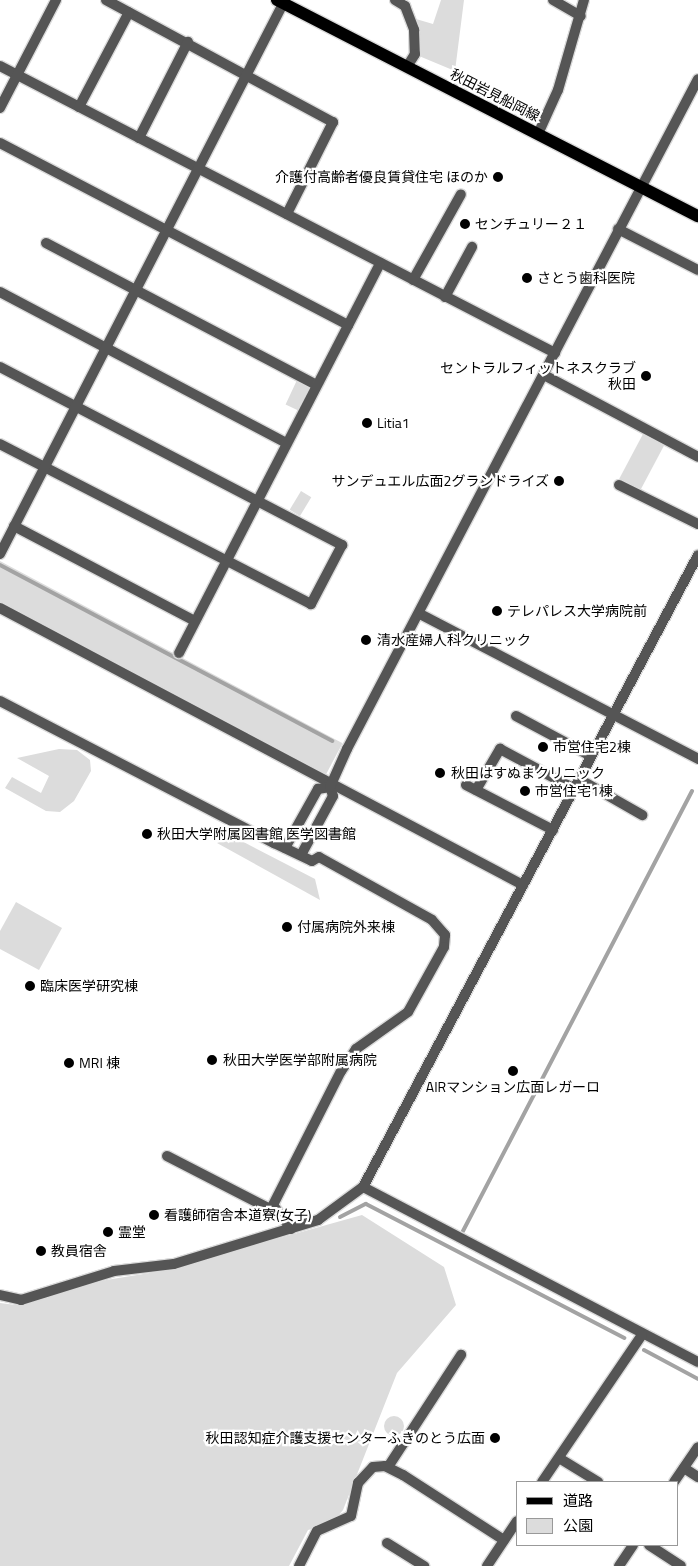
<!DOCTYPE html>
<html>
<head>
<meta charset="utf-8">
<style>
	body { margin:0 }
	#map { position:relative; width:698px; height:1566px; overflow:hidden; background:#fff; font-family:"Titillium Web","Noto Sans JP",sans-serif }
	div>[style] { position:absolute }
	.green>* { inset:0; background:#dcdcdc; transform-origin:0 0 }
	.round { border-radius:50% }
	.stream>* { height:4px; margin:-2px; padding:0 2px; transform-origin:2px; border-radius:2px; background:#a3a3a3 }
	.roads { filter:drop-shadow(1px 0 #dbdbdb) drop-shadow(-1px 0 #dbdbdb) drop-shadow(0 1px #dbdbdb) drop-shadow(0 -1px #dbdbdb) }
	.minor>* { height:10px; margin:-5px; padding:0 5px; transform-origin:5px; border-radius:5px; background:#555 }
	.tertiary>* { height:10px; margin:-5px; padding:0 5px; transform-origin:5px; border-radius:5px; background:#555 }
	.primary>* { height:12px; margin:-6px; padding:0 6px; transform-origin:6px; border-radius:6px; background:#000 }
	.dots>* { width:14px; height:14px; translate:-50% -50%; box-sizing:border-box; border:2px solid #fff; border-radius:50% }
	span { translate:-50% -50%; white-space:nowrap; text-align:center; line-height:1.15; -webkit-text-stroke:4.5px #fff; paint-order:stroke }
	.street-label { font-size:14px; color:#000 }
	.poi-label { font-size:14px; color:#000 }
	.right { translate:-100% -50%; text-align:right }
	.left { translate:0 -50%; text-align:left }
	.legend { position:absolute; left:516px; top:1481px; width:162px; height:65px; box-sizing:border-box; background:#fff; border:1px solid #999; margin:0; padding:6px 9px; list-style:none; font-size:15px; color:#000 }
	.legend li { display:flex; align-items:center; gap:10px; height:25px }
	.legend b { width:25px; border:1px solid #999 }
</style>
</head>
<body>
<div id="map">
	<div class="green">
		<i style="clip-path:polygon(441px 0,464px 0,455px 71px,419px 56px,416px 19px,433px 24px)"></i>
		<i style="left:297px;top:380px;width:17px;height:27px;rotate:25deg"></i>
		<i style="left:643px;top:434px;width:24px;height:52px;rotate:28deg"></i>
		<i style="left:301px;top:491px;width:12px;height:22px;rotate:31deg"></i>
		<i style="left:0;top:561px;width:388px;height:47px;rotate:28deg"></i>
		<i style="clip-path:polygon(59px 749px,77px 750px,90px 760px,91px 771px,74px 801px,60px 812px,46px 811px,5px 788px,12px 777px,41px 793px,49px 776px,17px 758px)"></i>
		<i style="clip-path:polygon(232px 836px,315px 879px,320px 900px,217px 843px)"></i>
		<i style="clip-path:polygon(16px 902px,62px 928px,39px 970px,0 949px,0 931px)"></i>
		<i style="clip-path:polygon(362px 1215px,444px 1267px,456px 1305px,397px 1373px,343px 1510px,331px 1524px,308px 1530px,289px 1566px,0 1566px,0 1303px,16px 1305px,106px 1280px,162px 1271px)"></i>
		<i class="round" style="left:384px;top:1416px;width:20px;height:20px"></i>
	</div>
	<div class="stream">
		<i style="left:0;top:565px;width:376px;rotate:27.9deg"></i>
		<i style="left:340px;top:1217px;width:29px;rotate:-27deg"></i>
		<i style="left:366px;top:1204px;width:291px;rotate:27.4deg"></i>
		<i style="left:463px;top:1231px;width:496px;rotate:-62.5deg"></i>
		<i style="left:644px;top:1350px;width:61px;rotate:28.2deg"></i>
	</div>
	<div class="roads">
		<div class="minor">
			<i style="left:106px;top:0;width:258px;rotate:28.3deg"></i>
			<i style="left:333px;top:122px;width:103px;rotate:116.6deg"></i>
			<i style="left:395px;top:0;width:12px;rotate:31deg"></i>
			<i style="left:405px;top:6px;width:26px;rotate:69deg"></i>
			<i style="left:414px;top:30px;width:24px;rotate:88deg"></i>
			<i style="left:415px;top:54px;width:15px;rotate:122deg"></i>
			<i style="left:553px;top:0;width:32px;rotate:30deg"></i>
			<i style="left:0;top:66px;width:625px;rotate:27.34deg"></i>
			<i style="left:79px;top:107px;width:107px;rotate:-62.2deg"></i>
			<i style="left:0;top:108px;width:122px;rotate:-62.6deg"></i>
			<i style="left:538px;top:134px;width:48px;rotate:-65.6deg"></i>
			<i style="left:558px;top:90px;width:94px;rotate:-73.9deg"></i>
			<i style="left:139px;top:138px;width:108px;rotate:-63deg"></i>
			<i style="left:0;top:143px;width:393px;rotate:27.6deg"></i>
			<i style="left:618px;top:229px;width:90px;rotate:27.1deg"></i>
			<i style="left:46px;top:243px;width:305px;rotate:27.7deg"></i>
			<i style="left:413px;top:280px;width:98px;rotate:-60.8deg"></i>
			<i style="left:0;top:292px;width:324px;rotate:27.8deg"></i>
			<i style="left:445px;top:297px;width:57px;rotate:-61.6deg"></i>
			<i style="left:0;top:367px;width:386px;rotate:27.5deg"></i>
			<i style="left:342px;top:545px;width:67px;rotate:117.7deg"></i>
			<i style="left:311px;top:604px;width:350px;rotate:-152.8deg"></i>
			<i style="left:544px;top:375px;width:174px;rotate:28deg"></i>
			<i style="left:619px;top:485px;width:88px;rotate:26.3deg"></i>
			<i style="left:14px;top:526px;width:204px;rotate:27.7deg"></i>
			<i style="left:0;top:554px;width:623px;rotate:-62.78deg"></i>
			<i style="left:0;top:608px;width:592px;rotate:27.91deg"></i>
			<i style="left:420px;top:614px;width:314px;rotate:27.5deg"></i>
			<i style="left:179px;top:653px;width:439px;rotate:-62.7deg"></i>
			<i style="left:516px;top:716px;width:85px;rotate:28.1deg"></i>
			<i style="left:579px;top:779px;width:73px;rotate:29.7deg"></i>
			<i style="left:466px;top:785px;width:98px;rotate:27.3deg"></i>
			<i style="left:476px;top:790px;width:48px;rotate:-59.7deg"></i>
			<i style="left:500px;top:749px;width:85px;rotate:28.1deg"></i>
			<i style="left:363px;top:1187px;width:378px;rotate:27.6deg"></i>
			<i style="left:0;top:1295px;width:22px;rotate:13deg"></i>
			<i style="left:21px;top:1300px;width:97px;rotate:-17.3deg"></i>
			<i style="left:114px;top:1271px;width:60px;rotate:-6.7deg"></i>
			<i style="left:174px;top:1264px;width:151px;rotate:-17deg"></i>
			<i style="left:318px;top:1220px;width:56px;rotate:-36.3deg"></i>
			<i style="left:363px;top:1187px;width:715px;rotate:-62.07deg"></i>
			<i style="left:559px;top:1458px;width:46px;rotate:31.6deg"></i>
			<i style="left:388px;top:1467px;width:134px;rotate:-56.9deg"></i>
			<i style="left:684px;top:1468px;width:17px;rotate:33deg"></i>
			<i style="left:542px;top:1482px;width:178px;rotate:-55.8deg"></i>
			<i style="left:674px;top:1482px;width:42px;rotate:-55.6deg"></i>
			<i style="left:387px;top:1543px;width:44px;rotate:31.9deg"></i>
			<i style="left:649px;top:1545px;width:38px;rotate:33deg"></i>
			<i style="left:299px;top:1566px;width:39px;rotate:-63deg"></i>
			<i style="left:317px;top:1531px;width:37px;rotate:-24deg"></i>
			<i style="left:351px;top:1516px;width:34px;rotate:-78deg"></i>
			<i style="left:358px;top:1483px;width:22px;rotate:-47deg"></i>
			<i style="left:373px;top:1467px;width:12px;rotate:-5deg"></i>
			<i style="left:385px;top:1466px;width:20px;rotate:27deg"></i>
			<i style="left:403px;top:1475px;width:120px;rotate:32.8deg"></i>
			<i style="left:487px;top:1566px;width:54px;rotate:-56.3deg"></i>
			<i style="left:619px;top:1566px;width:25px;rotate:-56deg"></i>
		</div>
		<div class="tertiary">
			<i style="left:0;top:701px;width:309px;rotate:27.4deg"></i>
			<i style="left:274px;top:843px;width:42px;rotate:25.3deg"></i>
			<i style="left:312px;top:861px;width:8px;rotate:-30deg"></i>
			<i style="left:319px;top:857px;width:129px;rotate:29.1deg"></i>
			<i style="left:432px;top:920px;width:20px;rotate:49deg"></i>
			<i style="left:445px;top:935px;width:12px;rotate:95deg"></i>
			<i style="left:444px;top:947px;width:74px;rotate:119deg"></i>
			<i style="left:408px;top:1012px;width:64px;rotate:144.6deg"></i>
			<i style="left:356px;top:1049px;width:27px;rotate:124deg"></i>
			<i style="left:341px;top:1071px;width:150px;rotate:116.9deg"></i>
			<i style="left:273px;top:1205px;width:30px;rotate:53deg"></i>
			<i style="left:285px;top:848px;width:68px;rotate:-60.8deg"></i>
			<i style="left:318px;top:789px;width:12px;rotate:-9deg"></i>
			<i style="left:301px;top:855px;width:67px;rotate:-61.5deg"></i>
			<i style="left:333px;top:796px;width:9px;rotate:-108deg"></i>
			<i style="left:330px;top:787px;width:42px;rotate:-65.9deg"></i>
			<i style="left:347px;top:749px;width:756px;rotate:-62.35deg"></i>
			<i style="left:167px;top:1156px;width:123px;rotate:27.2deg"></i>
		</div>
		<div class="primary">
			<i style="left:277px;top:0;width:473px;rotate:27.2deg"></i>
		</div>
	</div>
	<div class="dots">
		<i style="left:498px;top:177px;background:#000"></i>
		<i style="left:465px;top:224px;background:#000"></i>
		<i style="left:527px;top:278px;background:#000"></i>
		<i style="left:646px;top:376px;background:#000"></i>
		<i style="left:367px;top:423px;background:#000"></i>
		<i style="left:559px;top:481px;background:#000"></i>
		<i style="left:497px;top:611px;background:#000"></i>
		<i style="left:366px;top:640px;background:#000"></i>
		<i style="left:543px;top:747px;background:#000"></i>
		<i style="left:440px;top:773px;background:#000"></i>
		<i style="left:525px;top:791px;background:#000"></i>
		<i style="left:147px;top:834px;background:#000"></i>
		<i style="left:287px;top:927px;background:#000"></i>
		<i style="left:30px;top:986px;background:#000"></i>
		<i style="left:212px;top:1060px;background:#000"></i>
		<i style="left:69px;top:1063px;background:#000"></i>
		<i style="left:513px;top:1071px;background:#000"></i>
		<i style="left:154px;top:1215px;background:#000"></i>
		<i style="left:108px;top:1232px;background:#000"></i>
		<i style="left:41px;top:1251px;background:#000"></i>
		<i style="left:495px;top:1438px;background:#000"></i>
	</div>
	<div class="street-label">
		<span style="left:495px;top:95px;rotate:27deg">秋田岩見船岡線</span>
	</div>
	<div class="poi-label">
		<span class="right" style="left:488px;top:177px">介護付高齢者優良賃貸住宅 ほのか</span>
		<span class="left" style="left:475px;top:224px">センチュリー２１</span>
		<span class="left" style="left:537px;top:278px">さとう歯科医院</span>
		<span class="right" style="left:636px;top:376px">セントラルフィットネスクラブ<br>秋田</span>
		<span class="left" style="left:377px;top:423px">Litia1</span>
		<span class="right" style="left:549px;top:481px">サンデュエル広面2グランドライズ</span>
		<span class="left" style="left:507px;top:611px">テレパレス大学病院前</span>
		<span class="left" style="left:377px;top:640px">清水産婦人科クリニック</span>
		<span class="left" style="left:553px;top:747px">市営住宅2棟</span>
		<span class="left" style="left:451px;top:773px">秋田はすぬまクリニック</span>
		<span class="left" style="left:535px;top:791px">市営住宅1棟</span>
		<span class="left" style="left:157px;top:834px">秋田大学附属図書館 医学図書館</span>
		<span class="left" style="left:297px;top:927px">付属病院外来棟</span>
		<span class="left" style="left:40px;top:986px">臨床医学研究棟</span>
		<span class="left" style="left:223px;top:1060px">秋田大学医学部附属病院</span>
		<span class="left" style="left:79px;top:1063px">MRI 棟</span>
		<span style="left:513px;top:1087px">AIRマンション広面レガーロ</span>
		<span class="left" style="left:164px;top:1215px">看護師宿舎本道寮(女子)</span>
		<span class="left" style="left:118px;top:1232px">霊堂</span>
		<span class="left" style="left:51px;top:1251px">教員宿舎</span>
		<span class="right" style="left:485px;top:1438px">秋田認知症介護支援センターふきのとう広面</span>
	</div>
	<ul class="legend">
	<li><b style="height:6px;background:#000"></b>道路</li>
	<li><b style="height:14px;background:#dcdcdc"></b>公園</li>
	</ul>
</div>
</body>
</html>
